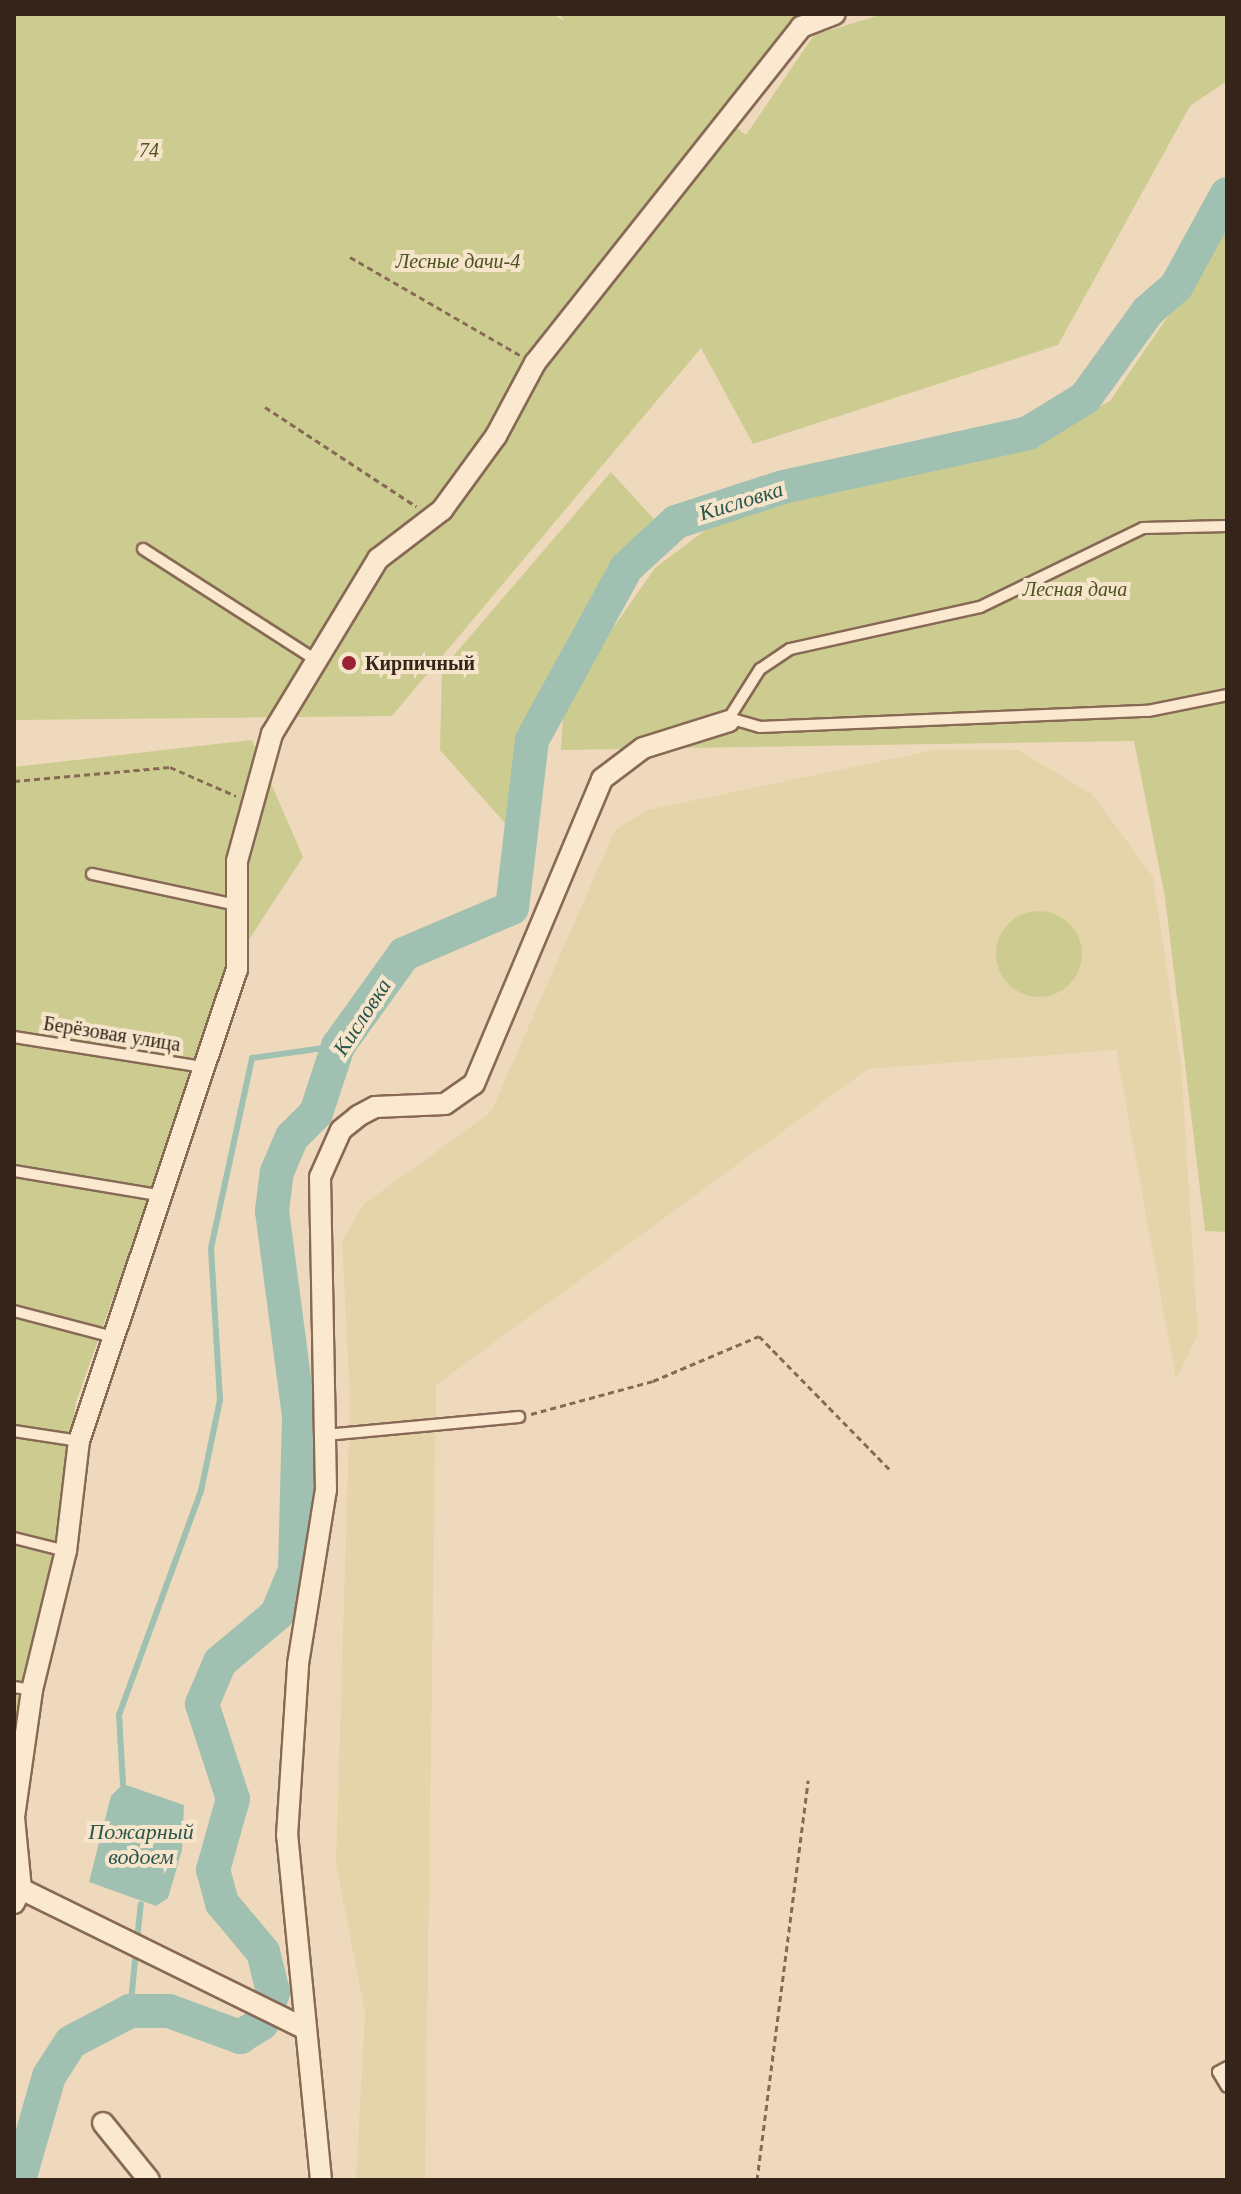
<!DOCTYPE html>
<html>
<head>
<meta charset="utf-8">
<style>
	body { margin:0 }
	#map { position:relative; width:1241px; height:2194px; overflow:hidden; background:#efd9bc; font-family:"Times New Roman",serif }
	div>[style] { position:absolute }
	.farmland>* { inset:0; background:#e5d4a9 }
	.green>* { inset:0; background:#cdcc90 }
	.round { border-radius:50% }
	.water>* { inset:0; background:#a0c0b2 }
	.stream>* { height:6px; margin:-3px; padding:0 3px; transform-origin:3px; border-radius:3px; background:#a0c0b2 }
	.river>* { height:34px; margin:-17px; padding:0 17px; transform-origin:17px; border-radius:17px; background:#a0c0b2 }
	.path>* { height:3px; margin-top:-1.5px; transform-origin:0; background:repeating-linear-gradient(90deg,#876955 0 6px,transparent 0 10px) }
	.roads { filter:drop-shadow(2px 0 #876955) drop-shadow(-2px 0 #876955) drop-shadow(0 2px #876955) drop-shadow(0 -2px #876955) }
	.lane>* { height:10px; margin:-5px; padding:0 5px; transform-origin:5px; border-radius:5px; background:#fae8cf }
	.street>* { height:20px; margin:-10px; padding:0 10px; transform-origin:10px; border-radius:10px; background:#fae8cf }
	.dots>* { width:22px; height:22px; translate:-50% -50%; box-sizing:border-box; border:4px solid #f6e5cb; border-radius:50% }
	span { translate:-50% -50%; white-space:nowrap; text-align:center; line-height:1.15; -webkit-text-stroke:8px #f6e5cb; paint-order:stroke }
	.park-label { font-size:20px; color:#4c5220; font-style:italic }
	.poi-label { font-size:20px; color:#35241a; font-weight:700 }
	.left { translate:0 -50%; text-align:left }
	.street-label { font-size:20px; color:#35241a }
	.water-label { font-size:22px; color:#29564d; font-style:italic }
	.frame { position:absolute; inset:0; border:16px solid #35241a; pointer-events:none }
</style>
</head>
<body>
<div id="map">
	<div class="farmland">
		<i style="clip-path:polygon(939px 749px,1018px 750px,1092px 794px,1153px 877px,1181px 1063px,1198px 1334px,1176px 1380px,1116px 1050px,868px 1069px,436px 1385px,425px 2180px,356px 2180px,365px 2013px,336px 1865px,350px 1401px,342px 1240px,364px 1204px,491px 1112px,615px 830px,647px 810px)"></i>
	</div>
	<div class="green">
		<i style="clip-path:polygon(14px 14px,553px 14px,564px 21px,560px 14px,803px 14px,722px 117px,746px 135px,814px 35px,883px 14px,1227px 14px,1227px 81px,1190px 106px,1058px 345px,753px 444px,701px 348px,392px 716px,14px 720px)"></i>
		<i style="clip-path:polygon(1227px 230px,1227px 1232px,1205px 1231px,1165px 897px,1134px 741px,561px 750px,564px 698px,655px 568px,739px 505px,1016px 450px,1110px 401px)"></i>
		<i style="clip-path:polygon(611px 472px,660px 526px,624px 559px,562px 669px,511px 830px,440px 750px,442px 669px)"></i>
		<i style="clip-path:polygon(252px 740px,303px 857px,231px 967px,76px 1402px,14px 1875px,14px 767px)"></i>
		<i class="round" style="left:996px;top:911px;width:86px;height:86px"></i>
	</div>
	<div class="water">
		<i style="clip-path:polygon(123px 1784px,184px 1805px,182px 1850px,168px 1898px,156px 1906px,89px 1882px,111px 1796px)"></i>
	</div>
	<div class="stream">
		<i style="left:123px;top:1784px;width:69px;rotate:-93.3deg"></i>
		<i style="left:119px;top:1715px;width:239px;rotate:-69.9deg"></i>
		<i style="left:201px;top:1491px;width:93px;rotate:-78.2deg"></i>
		<i style="left:220px;top:1400px;width:152px;rotate:-93.4deg"></i>
		<i style="left:211px;top:1248px;width:194px;rotate:-77.8deg"></i>
		<i style="left:252px;top:1058px;width:87px;rotate:-7.9deg"></i>
		<i style="left:137px;top:1940px;width:36px;rotate:-84deg"></i>
		<i style="left:130px;top:2011px;width:60px;rotate:-84.3deg"></i>
	</div>
	<div class="river">
		<i style="left:19px;top:2180px;width:108px;rotate:-73.9deg"></i>
		<i style="left:49px;top:2076px;width:40px;rotate:-57.1deg"></i>
		<i style="left:71px;top:2042px;width:67px;rotate:-27.7deg"></i>
		<i style="left:130px;top:2011px;width:39px"></i>
		<i style="left:169px;top:2011px;width:76px;rotate:20.1deg"></i>
		<i style="left:240px;top:2037px;width:26px;rotate:-32deg"></i>
		<i style="left:262px;top:2023px;width:33px;rotate:-70deg"></i>
		<i style="left:273px;top:1992px;width:41px;rotate:-104deg"></i>
		<i style="left:263px;top:1952px;width:64px;rotate:-129.9deg"></i>
		<i style="left:222px;top:1903px;width:34px;rotate:-105deg"></i>
		<i style="left:213px;top:1870px;width:74px;rotate:-74.3deg"></i>
		<i style="left:233px;top:1799px;width:100px;rotate:-108.1deg"></i>
		<i style="left:202px;top:1704px;width:46px;rotate:-66.8deg"></i>
		<i style="left:220px;top:1662px;width:75px;rotate:-40.1deg"></i>
		<i style="left:277px;top:1614px;width:48px;rotate:-67.8deg"></i>
		<i style="left:295px;top:1570px;width:154px;rotate:-88.5deg"></i>
		<i style="left:299px;top:1416px;width:207px;rotate:-97.5deg"></i>
		<i style="left:272px;top:1211px;width:39px;rotate:-83deg"></i>
		<i style="left:277px;top:1172px;width:38px;rotate:-67deg"></i>
		<i style="left:292px;top:1137px;width:34px;rotate:-45deg"></i>
		<i style="left:316px;top:1113px;width:71px;rotate:-71.8deg"></i>
		<i style="left:338px;top:1046px;width:113px;rotate:-54.3deg"></i>
		<i style="left:404px;top:954px;width:117px;rotate:-23.1deg"></i>
		<i style="left:512px;top:908px;width:169px;rotate:-83.2deg"></i>
		<i style="left:532px;top:740px;width:196px;rotate:-61.3deg"></i>
		<i style="left:626px;top:568px;width:68px;rotate:-42.6deg"></i>
		<i style="left:676px;top:522px;width:113px;rotate:-18.1deg"></i>
		<i style="left:783px;top:487px;width:251px;rotate:-12.4deg"></i>
		<i style="left:1028px;top:433px;width:67px;rotate:-31.6deg"></i>
		<i style="left:1085px;top:398px;width:107px;rotate:-54.1deg"></i>
		<i style="left:1148px;top:311px;width:37px;rotate:-41deg"></i>
		<i style="left:1176px;top:287px;width:106px;rotate:-61.3deg"></i>
	</div>
	<div class="path">
		<i style="left:350px;top:257px;width:196px;rotate:30deg"></i>
		<i style="left:265px;top:407px;width:181px;rotate:33.3deg"></i>
		<i style="left:14px;top:781px;width:157px;rotate:-5.1deg"></i>
		<i style="left:170px;top:767px;width:72px;rotate:23.7deg"></i>
		<i style="left:531px;top:1414px;width:126px;rotate:-15.1deg"></i>
		<i style="left:653px;top:1381px;width:115px;rotate:-23deg"></i>
		<i style="left:759px;top:1336px;width:189px;rotate:45.6deg"></i>
		<i style="left:757px;top:2180px;width:403px;rotate:-82.7deg"></i>
	</div>
	<div class="roads">
		<div class="lane">
			<i style="left:1227px;top:526px;width:84px;rotate:178.6deg"></i>
			<i style="left:1143px;top:528px;width:181px;rotate:154.1deg"></i>
			<i style="left:980px;top:607px;width:195px;rotate:167.5deg"></i>
			<i style="left:790px;top:649px;width:36px;rotate:146deg"></i>
			<i style="left:760px;top:669px;width:58px;rotate:122.3deg"></i>
			<i style="left:729px;top:718px;width:32px;rotate:16deg"></i>
			<i style="left:760px;top:727px;width:388px;rotate:-2.4deg"></i>
			<i style="left:1148px;top:711px;width:81px;rotate:-11.4deg"></i>
			<i style="left:143px;top:549px;width:206px;rotate:32.7deg"></i>
			<i style="left:92px;top:874px;width:147px;rotate:12.1deg"></i>
			<i style="left:14px;top:1037px;width:192px;rotate:9deg"></i>
			<i style="left:14px;top:1171px;width:145px;rotate:9.5deg"></i>
			<i style="left:14px;top:1311px;width:98px;rotate:14.7deg"></i>
			<i style="left:14px;top:1431px;width:66px;rotate:8.7deg"></i>
			<i style="left:325px;top:1435px;width:195px;rotate:-5.3deg"></i>
			<i style="left:14px;top:1538px;width:54px;rotate:14deg"></i>
			<i style="left:14px;top:1687px;width:18px;rotate:9deg"></i>
			<i style="left:1227px;top:2067px;width:10px;rotate:151deg"></i>
			<i style="left:1218px;top:2072px;width:17px;rotate:59deg"></i>
		</div>
		<div class="street">
			<i style="left:21px;top:1889px;width:315px;rotate:26.2deg"></i>
			<i style="left:14px;top:1903px;width:16px;rotate:-63deg"></i>
			<i style="left:21px;top:1889px;width:72px;rotate:-95.6deg"></i>
			<i style="left:14px;top:1817px;width:128px;rotate:-81.9deg"></i>
			<i style="left:32px;top:1690px;width:143px;rotate:-76.3deg"></i>
			<i style="left:66px;top:1551px;width:111px;rotate:-83.3deg"></i>
			<i style="left:79px;top:1441px;width:497px;rotate:-71.5deg"></i>
			<i style="left:237px;top:970px;width:109px;rotate:-90deg"></i>
			<i style="left:237px;top:861px;width:132px;rotate:-74.6deg"></i>
			<i style="left:272px;top:734px;width:205px;rotate:-58.8deg"></i>
			<i style="left:378px;top:559px;width:81px;rotate:-37.4deg"></i>
			<i style="left:442px;top:510px;width:92px;rotate:-53.9deg"></i>
			<i style="left:496px;top:436px;width:83px;rotate:-61.9deg"></i>
			<i style="left:535px;top:363px;width:429px;rotate:-51.6deg"></i>
			<i style="left:801px;top:27px;width:36px;rotate:-21deg"></i>
			<i style="left:103px;top:2123px;width:73px;rotate:51.1deg"></i>
			<i style="left:321px;top:2180px;width:346px;rotate:-95.6deg"></i>
			<i style="left:287px;top:1836px;width:172px;rotate:-86.3deg"></i>
			<i style="left:298px;top:1664px;width:176px;rotate:-80.9deg"></i>
			<i style="left:326px;top:1490px;width:313px;rotate:-91.1deg"></i>
			<i style="left:320px;top:1177px;width:51px;rotate:-65.9deg"></i>
			<i style="left:341px;top:1130px;width:22px;rotate:-39deg"></i>
			<i style="left:358px;top:1116px;width:19px;rotate:-28deg"></i>
			<i style="left:375px;top:1107px;width:70px;rotate:-2.5deg"></i>
			<i style="left:445px;top:1104px;width:35px;rotate:-35deg"></i>
			<i style="left:474px;top:1084px;width:331px;rotate:-67.2deg"></i>
			<i style="left:602px;top:779px;width:51px;rotate:-37.1deg"></i>
			<i style="left:643px;top:748px;width:90px;rotate:-17.4deg"></i>
		</div>
	</div>
	<div class="dots">
		<i style="left:349px;top:663px;background:#982332"></i>
	</div>
	<div class="park-label">
		<span style="left:149px;top:150px">74</span>
		<span style="left:458px;top:261px">Лесные дачи-4</span>
		<span style="left:1075px;top:589px">Лесная дача</span>
	</div>
	<div class="poi-label">
		<span class="left" style="left:365px;top:663px">Кирпичный</span>
	</div>
	<div class="street-label">
		<span style="left:112px;top:1034px;rotate:9deg">Берёзовая улица</span>
	</div>
	<div class="water-label">
		<span style="left:741px;top:501px;rotate:-17deg">Кисловка</span>
		<span style="left:362px;top:1017px;rotate:-57deg">Кисловка</span>
		<span style="left:141px;top:1844px">Пожарный<br>водоем</span>
	</div>
	<div class="frame"></div>
</div>
</body>
</html>
